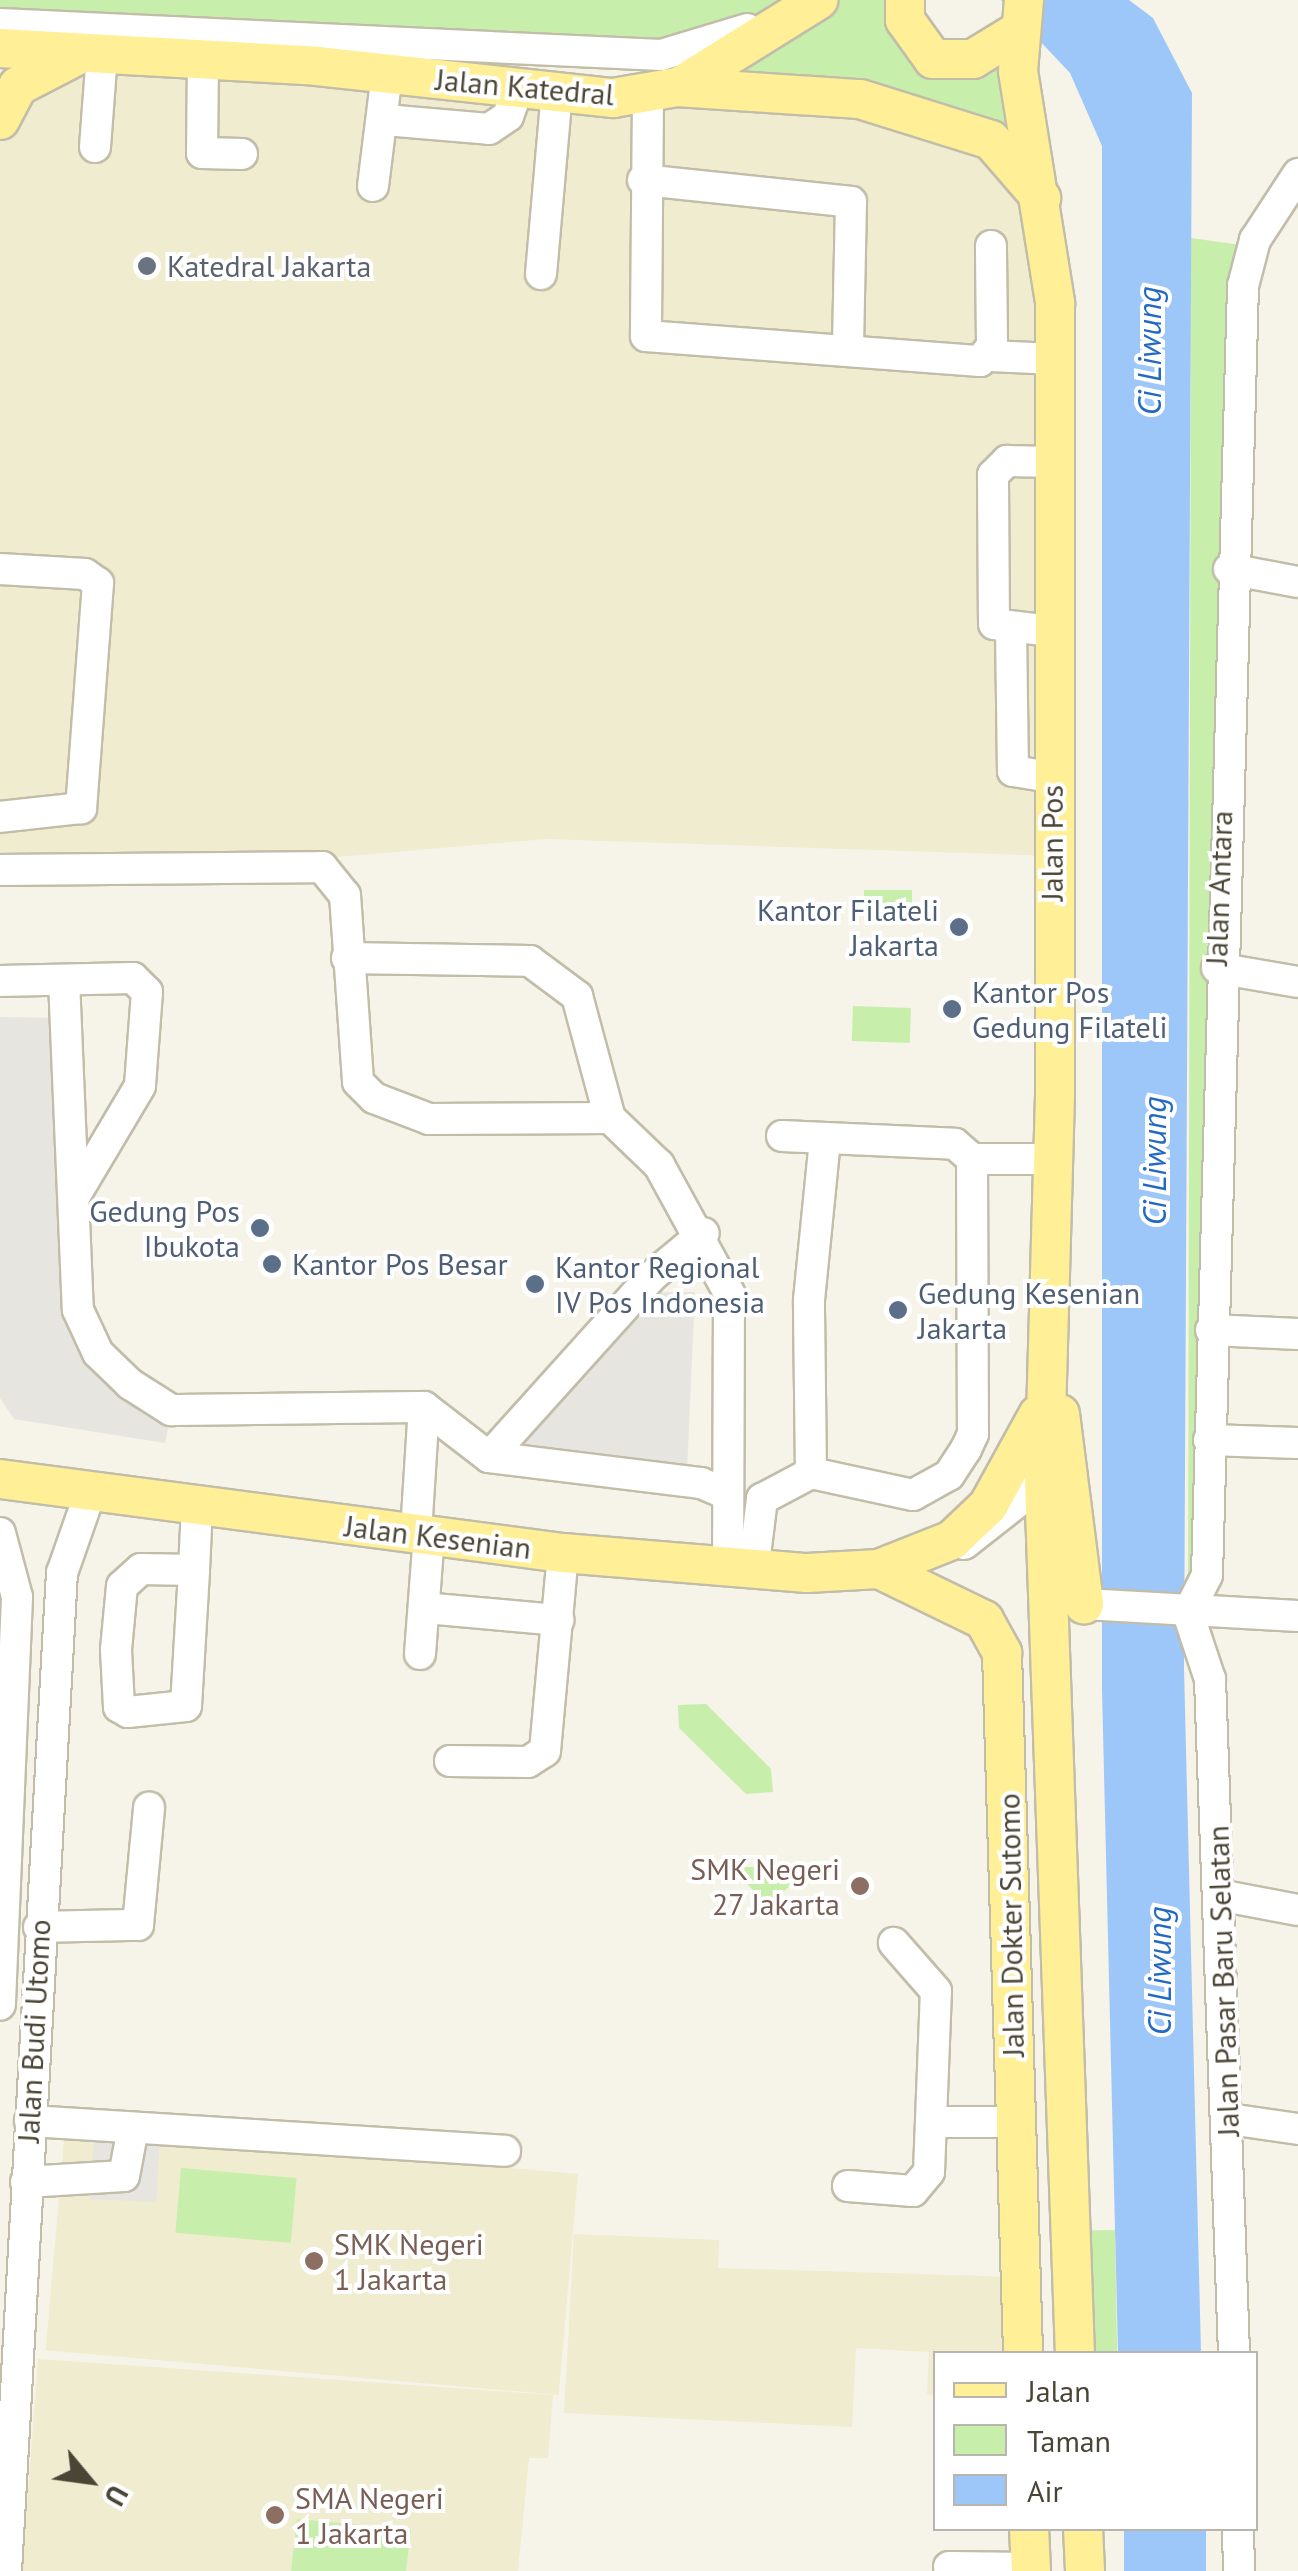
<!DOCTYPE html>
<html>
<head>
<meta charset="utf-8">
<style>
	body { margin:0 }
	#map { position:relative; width:1298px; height:2571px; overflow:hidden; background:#f6f3e8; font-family:"PT Sans",sans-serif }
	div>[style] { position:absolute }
	.education>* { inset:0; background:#f0ecd0; transform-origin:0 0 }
	.green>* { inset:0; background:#c8eeac; transform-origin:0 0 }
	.parking>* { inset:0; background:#e6e5e0; transform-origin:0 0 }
	.water>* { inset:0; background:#9ec7f9; transform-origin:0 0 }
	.roads { filter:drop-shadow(2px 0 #c2bda9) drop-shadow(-2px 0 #c2bda9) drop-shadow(0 2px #c2bda9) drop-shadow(0 -2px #c2bda9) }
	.minor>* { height:30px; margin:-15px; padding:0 15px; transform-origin:15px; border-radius:15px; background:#fff }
	.major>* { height:38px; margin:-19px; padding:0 19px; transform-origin:19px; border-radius:19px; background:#fff097 }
	.dots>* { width:28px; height:28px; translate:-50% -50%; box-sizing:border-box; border:5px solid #fff; border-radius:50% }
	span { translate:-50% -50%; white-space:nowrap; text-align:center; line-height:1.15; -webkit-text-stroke:8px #fff; paint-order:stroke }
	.street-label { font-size:30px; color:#4a4535 }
	.worship-label { font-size:30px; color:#5b616d }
	.left { translate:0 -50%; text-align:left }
	.service-label { font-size:30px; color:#4e5e75 }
	.right { translate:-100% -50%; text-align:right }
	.education-label { font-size:30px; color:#785e54 }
	.water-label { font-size:32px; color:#2169c3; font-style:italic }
	.legend { position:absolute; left:933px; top:2351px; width:325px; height:180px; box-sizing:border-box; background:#fff; border:2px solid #b7b5ae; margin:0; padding:12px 18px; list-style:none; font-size:30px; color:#4a4535 }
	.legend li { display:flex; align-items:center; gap:20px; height:50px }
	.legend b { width:50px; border:2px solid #b7b5ae }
	.north { position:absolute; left:40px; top:2431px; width:100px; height:100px; -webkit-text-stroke:8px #fff; paint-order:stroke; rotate:119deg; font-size:28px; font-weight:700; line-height:40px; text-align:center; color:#4a4535 }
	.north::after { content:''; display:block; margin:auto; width:35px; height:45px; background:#4a4535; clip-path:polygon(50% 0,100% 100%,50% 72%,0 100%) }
</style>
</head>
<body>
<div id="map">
	<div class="education">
		<i style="clip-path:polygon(54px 65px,958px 124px,1043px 200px,1052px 856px,546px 839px,210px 868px,0 868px,0 120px)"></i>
		<i style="left:65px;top:2129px;width:515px;height:222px;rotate:5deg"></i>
		<i style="clip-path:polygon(574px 2234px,719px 2240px,718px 2268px,1016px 2277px,1013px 2353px,936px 2354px,935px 2395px,927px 2394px,929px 2352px,856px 2348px,852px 2427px,564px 2413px)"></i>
		<i style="clip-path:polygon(38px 2359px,553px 2395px,548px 2458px,529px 2458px,518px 2571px,22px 2571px)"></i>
	</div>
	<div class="green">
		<i style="clip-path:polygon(0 0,809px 0,704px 48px,0 24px)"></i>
		<i style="clip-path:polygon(818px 0,905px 0,933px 59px,1017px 32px,1043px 200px,987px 138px,678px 87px)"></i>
		<i style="clip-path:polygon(1191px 238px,1241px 245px,1207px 1574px,1188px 1613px)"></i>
		<i style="left:864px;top:890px;width:48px;height:26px"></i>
		<i style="left:853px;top:1006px;width:58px;height:35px;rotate:2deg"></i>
		<i style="clip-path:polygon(706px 1704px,771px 1769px,773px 1792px,746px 1794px,679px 1728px,678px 1705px)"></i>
		<i style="clip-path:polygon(730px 1867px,812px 1867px,768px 1905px)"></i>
		<i style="left:181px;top:2168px;width:116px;height:65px;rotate:5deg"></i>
		<i style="left:1115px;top:2230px;width:123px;height:46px;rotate:89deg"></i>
		<i style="clip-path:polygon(297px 2519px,411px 2530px,406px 2571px,291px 2571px)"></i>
	</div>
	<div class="parking">
		<i style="clip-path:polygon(0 1017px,60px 1018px,72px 1316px,170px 1418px,165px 1443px,14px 1419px,0 1398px)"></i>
		<i style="clip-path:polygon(654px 1292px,695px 1292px,686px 1493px,489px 1473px)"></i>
		<i style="left:94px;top:2133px;width:66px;height:66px;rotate:3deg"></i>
	</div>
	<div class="water">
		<i style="clip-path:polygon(1001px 0,1129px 0,1153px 18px,1192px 93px,1184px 1668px,1201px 2353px,1118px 2353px,1102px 1690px,1102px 146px,1070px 73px)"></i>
		<i style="left:1124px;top:2529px;width:82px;height:42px"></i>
	</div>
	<div class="roads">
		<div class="minor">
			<i style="left:0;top:24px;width:662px;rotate:2.69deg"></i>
			<i style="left:661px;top:55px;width:90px;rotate:-16.8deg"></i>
			<i style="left:203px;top:60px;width:93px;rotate:90.6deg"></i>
			<i style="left:202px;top:153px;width:40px;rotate:1.4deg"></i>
			<i style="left:648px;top:97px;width:239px;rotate:90.5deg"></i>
			<i style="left:646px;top:336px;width:335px;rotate:4.3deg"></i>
			<i style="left:980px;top:361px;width:19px;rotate:-51deg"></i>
			<i style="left:992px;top:346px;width:100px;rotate:-90.6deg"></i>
			<i style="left:385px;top:120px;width:104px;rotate:4.9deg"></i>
			<i style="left:489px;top:129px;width:23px;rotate:-34deg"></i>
			<i style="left:508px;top:116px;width:30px;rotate:-70deg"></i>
			<i style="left:95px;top:147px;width:93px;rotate:-85.7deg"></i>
			<i style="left:643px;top:180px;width:209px;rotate:6deg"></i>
			<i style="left:851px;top:202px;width:148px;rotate:91.2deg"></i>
			<i style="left:373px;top:186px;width:114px;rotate:-82.9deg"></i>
			<i style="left:541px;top:274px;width:183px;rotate:-85deg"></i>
			<i style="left:990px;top:356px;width:65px;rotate:2.6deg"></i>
			<i style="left:0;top:569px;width:85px;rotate:3.4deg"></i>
			<i style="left:85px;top:574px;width:16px;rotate:35deg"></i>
			<i style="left:98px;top:583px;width:226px;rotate:94.3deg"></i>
			<i style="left:81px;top:808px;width:81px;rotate:173.7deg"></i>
			<i style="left:1229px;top:569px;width:70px;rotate:10.7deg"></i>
			<i style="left:1011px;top:629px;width:142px;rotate:89.2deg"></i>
			<i style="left:1013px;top:771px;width:38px;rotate:9deg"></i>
			<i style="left:1051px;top:631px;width:57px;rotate:-173deg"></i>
			<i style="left:994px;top:624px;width:149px;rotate:-90.4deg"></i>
			<i style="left:993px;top:475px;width:20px;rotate:-45deg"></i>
			<i style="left:1007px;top:461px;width:47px;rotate:1.2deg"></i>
			<i style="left:0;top:870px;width:322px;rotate:-0.5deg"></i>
			<i style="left:322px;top:867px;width:36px;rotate:51deg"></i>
			<i style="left:345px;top:895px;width:187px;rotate:86deg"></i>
			<i style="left:358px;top:1082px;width:23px;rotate:45deg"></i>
			<i style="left:374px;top:1098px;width:59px;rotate:20.9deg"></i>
			<i style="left:429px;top:1119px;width:181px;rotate:-0.3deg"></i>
			<i style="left:347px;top:958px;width:183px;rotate:0.9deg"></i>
			<i style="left:530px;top:961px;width:59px;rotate:36.7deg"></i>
			<i style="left:577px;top:996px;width:126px;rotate:74.9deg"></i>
			<i style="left:610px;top:1118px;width:68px;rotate:43.8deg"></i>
			<i style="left:659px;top:1165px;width:146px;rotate:61.3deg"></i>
			<i style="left:729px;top:1293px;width:277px;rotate:90.2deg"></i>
			<i style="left:1217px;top:968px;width:82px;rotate:9.8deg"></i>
			<i style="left:64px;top:980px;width:330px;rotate:87.6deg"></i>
			<i style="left:78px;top:1310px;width:47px;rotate:65.1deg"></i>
			<i style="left:98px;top:1353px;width:45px;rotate:44.1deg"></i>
			<i style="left:130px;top:1384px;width:49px;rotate:32.4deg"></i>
			<i style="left:171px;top:1410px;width:253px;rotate:-0.7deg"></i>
			<i style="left:424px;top:1407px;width:82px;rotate:37.6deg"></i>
			<i style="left:489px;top:1457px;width:214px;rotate:7deg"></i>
			<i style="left:701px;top:1483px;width:28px;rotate:23deg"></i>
			<i style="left:0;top:981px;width:133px;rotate:-1.3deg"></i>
			<i style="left:133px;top:978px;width:20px;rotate:45deg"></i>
			<i style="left:147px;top:992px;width:94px;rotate:94.3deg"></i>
			<i style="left:140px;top:1086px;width:129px;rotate:120.7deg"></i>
			<i style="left:782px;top:1136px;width:173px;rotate:2.6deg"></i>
			<i style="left:955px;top:1144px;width:23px;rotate:41deg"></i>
			<i style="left:972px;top:1159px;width:275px;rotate:89.8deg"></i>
			<i style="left:973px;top:1434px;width:17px;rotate:115deg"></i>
			<i style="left:966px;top:1449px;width:31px;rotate:123deg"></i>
			<i style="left:949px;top:1475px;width:41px;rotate:150.9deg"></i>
			<i style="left:913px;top:1495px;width:104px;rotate:-167.8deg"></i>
			<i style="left:972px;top:1159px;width:82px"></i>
			<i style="left:1211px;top:1330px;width:87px;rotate:2.6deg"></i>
			<i style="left:1209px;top:1440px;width:89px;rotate:1.9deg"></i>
			<i style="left:489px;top:1457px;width:244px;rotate:-48deg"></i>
			<i style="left:652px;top:1276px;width:67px;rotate:-39.6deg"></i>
			<i style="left:0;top:1533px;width:66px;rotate:75.1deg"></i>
			<i style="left:17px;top:1597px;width:408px;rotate:92.4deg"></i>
			<i style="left:416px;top:1533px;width:126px;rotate:-86.4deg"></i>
			<i style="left:964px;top:1544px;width:102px;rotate:-38.2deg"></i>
			<i style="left:194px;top:1570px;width:53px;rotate:-178.9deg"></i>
			<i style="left:141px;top:1569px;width:25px;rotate:138deg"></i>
			<i style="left:122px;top:1586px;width:64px;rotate:95.4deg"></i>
			<i style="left:116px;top:1650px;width:57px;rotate:87deg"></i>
			<i style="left:119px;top:1707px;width:10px;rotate:29deg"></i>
			<i style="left:128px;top:1712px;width:58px;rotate:-5.9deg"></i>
			<i style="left:186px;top:1706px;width:136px;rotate:-86.6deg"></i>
			<i style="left:194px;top:1570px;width:63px;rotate:-87.3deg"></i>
			<i style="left:753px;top:1572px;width:74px;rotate:-83deg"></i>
			<i style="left:762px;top:1499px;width:55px;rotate:-28deg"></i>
			<i style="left:811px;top:1473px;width:173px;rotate:-90.7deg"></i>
			<i style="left:809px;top:1300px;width:160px;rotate:-84.3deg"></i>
			<i style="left:1084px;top:1604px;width:214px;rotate:3.2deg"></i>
			<i style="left:424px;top:1608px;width:135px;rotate:5.1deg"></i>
			<i style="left:1188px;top:1613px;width:42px;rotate:-63.4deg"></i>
			<i style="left:1207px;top:1575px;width:1290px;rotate:-88.4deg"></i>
			<i style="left:1243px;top:286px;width:48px;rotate:-75.4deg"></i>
			<i style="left:1255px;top:240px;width:79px;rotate:-56.9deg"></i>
			<i style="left:1188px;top:1613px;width:70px;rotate:71.6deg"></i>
			<i style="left:1210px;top:1679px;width:675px;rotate:87.96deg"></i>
			<i style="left:420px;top:1654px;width:119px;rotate:-85.7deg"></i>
			<i style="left:450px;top:1761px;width:78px;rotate:0.7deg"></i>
			<i style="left:528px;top:1762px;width:20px;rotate:-33deg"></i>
			<i style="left:545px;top:1751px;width:199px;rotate:-84.8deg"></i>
			<i style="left:1219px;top:1895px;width:80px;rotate:10.8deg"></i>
			<i style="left:39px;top:1927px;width:99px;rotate:-1.2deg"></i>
			<i style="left:138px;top:1925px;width:118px;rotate:-84.6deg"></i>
			<i style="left:1229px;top:2119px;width:70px;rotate:8.2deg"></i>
			<i style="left:30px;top:2121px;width:476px;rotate:3.6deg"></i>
			<i style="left:934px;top:2122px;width:80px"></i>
			<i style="left:26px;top:2182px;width:98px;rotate:-3.5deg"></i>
			<i style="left:124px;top:2176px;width:49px;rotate:-79.4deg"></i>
			<i style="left:848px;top:2186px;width:65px;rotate:4.4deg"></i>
			<i style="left:913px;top:2191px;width:25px;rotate:-50deg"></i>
			<i style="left:929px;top:2172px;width:181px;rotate:-87.8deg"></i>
			<i style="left:936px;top:1991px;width:64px;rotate:-131.2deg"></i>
			<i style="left:1238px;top:2528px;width:43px;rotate:88.7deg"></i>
			<i style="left:949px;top:2567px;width:82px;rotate:0.7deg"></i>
			<i style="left:6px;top:2571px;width:1000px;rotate:-86.79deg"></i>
			<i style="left:62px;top:1573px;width:82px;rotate:-70.7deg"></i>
		</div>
		<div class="major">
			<i style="left:905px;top:0;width:20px;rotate:90deg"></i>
			<i style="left:905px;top:20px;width:48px;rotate:54.3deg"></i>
			<i style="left:933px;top:59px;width:40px"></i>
			<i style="left:973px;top:59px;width:52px;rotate:-31.5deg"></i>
			<i style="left:1024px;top:0;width:71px;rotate:94.8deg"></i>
			<i style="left:1018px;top:71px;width:235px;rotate:80.9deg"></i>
			<i style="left:1055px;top:303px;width:792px;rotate:90deg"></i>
			<i style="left:1055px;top:1095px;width:386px;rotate:91.6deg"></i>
			<i style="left:1044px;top:1481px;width:874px;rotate:87.97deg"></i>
			<i style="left:0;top:48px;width:318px;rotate:3.2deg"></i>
			<i style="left:317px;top:66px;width:298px;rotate:6.2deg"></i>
			<i style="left:613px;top:98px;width:65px;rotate:-9.8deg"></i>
			<i style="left:677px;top:87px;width:183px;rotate:3.8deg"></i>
			<i style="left:860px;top:99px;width:137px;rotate:17.4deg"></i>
			<i style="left:991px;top:140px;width:77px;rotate:49.2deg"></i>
			<i style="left:680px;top:86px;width:163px;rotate:-31.9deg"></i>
			<i style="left:0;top:120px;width:38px;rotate:-62deg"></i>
			<i style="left:18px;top:86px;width:68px;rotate:-27.3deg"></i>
			<i style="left:1060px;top:1414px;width:192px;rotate:82.8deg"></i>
			<i style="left:0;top:1479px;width:568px;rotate:7.49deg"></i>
			<i style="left:563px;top:1553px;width:245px;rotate:4.7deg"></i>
			<i style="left:807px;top:1573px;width:72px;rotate:-3.2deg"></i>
			<i style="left:879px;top:1569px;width:79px;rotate:-21.7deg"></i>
			<i style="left:952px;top:1540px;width:50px;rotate:-43.4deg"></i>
			<i style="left:988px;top:1506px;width:104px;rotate:-61.2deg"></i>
			<i style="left:879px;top:1569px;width:117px;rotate:25.9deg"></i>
			<i style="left:984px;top:1620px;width:38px;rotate:61deg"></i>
			<i style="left:1002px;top:1653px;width:701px;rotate:88.28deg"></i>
			<i style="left:1029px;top:2528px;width:43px;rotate:87.3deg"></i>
			<i style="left:1083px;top:2528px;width:43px;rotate:87.3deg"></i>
		</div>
	</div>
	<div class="dots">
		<i style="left:147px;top:266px;background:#6b7280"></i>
		<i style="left:959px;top:927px;background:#5c6f8a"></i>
		<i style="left:952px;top:1009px;background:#5c6f8a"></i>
		<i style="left:260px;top:1228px;background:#5c6f8a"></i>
		<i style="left:272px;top:1264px;background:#5c6f8a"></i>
		<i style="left:535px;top:1284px;background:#5c6f8a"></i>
		<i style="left:898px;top:1310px;background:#5c6f8a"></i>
		<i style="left:860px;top:1886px;background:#8d6e63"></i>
		<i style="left:314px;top:2261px;background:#8d6e63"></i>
		<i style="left:275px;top:2515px;background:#8d6e63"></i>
	</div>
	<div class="street-label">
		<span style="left:525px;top:87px;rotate:5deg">Jalan Katedral</span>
		<span style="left:1052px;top:843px;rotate:-90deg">Jalan Pos</span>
		<span style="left:1219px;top:888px;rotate:-88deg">Jalan Antara</span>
		<span style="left:438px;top:1537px;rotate:7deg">Jalan Kesenian</span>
		<span style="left:1011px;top:1925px;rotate:-91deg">Jalan Dokter Sutomo</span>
		<span style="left:1223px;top:1981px;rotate:-92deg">Jalan Pasar Baru Selatan</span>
		<span style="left:34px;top:2031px;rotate:-87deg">Jalan Budi Utomo</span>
	</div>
	<div class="worship-label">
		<span class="left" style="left:167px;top:266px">Katedral Jakarta</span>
	</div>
	<div class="service-label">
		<span class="right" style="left:939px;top:927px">Kantor Filateli<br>Jakarta</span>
		<span class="left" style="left:972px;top:1009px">Kantor Pos<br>Gedung Filateli</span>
		<span class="right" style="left:240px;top:1228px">Gedung Pos<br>Ibukota</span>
		<span class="left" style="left:292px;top:1264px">Kantor Pos Besar</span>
		<span class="left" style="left:555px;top:1284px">Kantor Regional<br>IV Pos Indonesia</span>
		<span class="left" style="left:918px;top:1310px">Gedung Kesenian<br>Jakarta</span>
	</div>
	<div class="education-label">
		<span class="right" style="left:840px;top:1886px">SMK Negeri<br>27 Jakarta</span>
		<span class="left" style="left:334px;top:2261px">SMK Negeri<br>1 Jakarta</span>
		<span class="left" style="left:295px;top:2515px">SMA Negeri<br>1 Jakarta</span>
	</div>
	<div class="water-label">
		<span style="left:1149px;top:351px;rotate:-90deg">Ci Liwung</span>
		<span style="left:1154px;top:1161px;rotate:-90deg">Ci Liwung</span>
		<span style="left:1159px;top:1971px;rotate:-90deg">Ci Liwung</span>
	</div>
	<ul class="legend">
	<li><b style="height:12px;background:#fff097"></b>Jalan</li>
	<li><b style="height:28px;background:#c8eeac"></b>Taman</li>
	<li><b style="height:28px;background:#9ec7f9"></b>Air</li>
	</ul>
	<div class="north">U</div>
</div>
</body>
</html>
